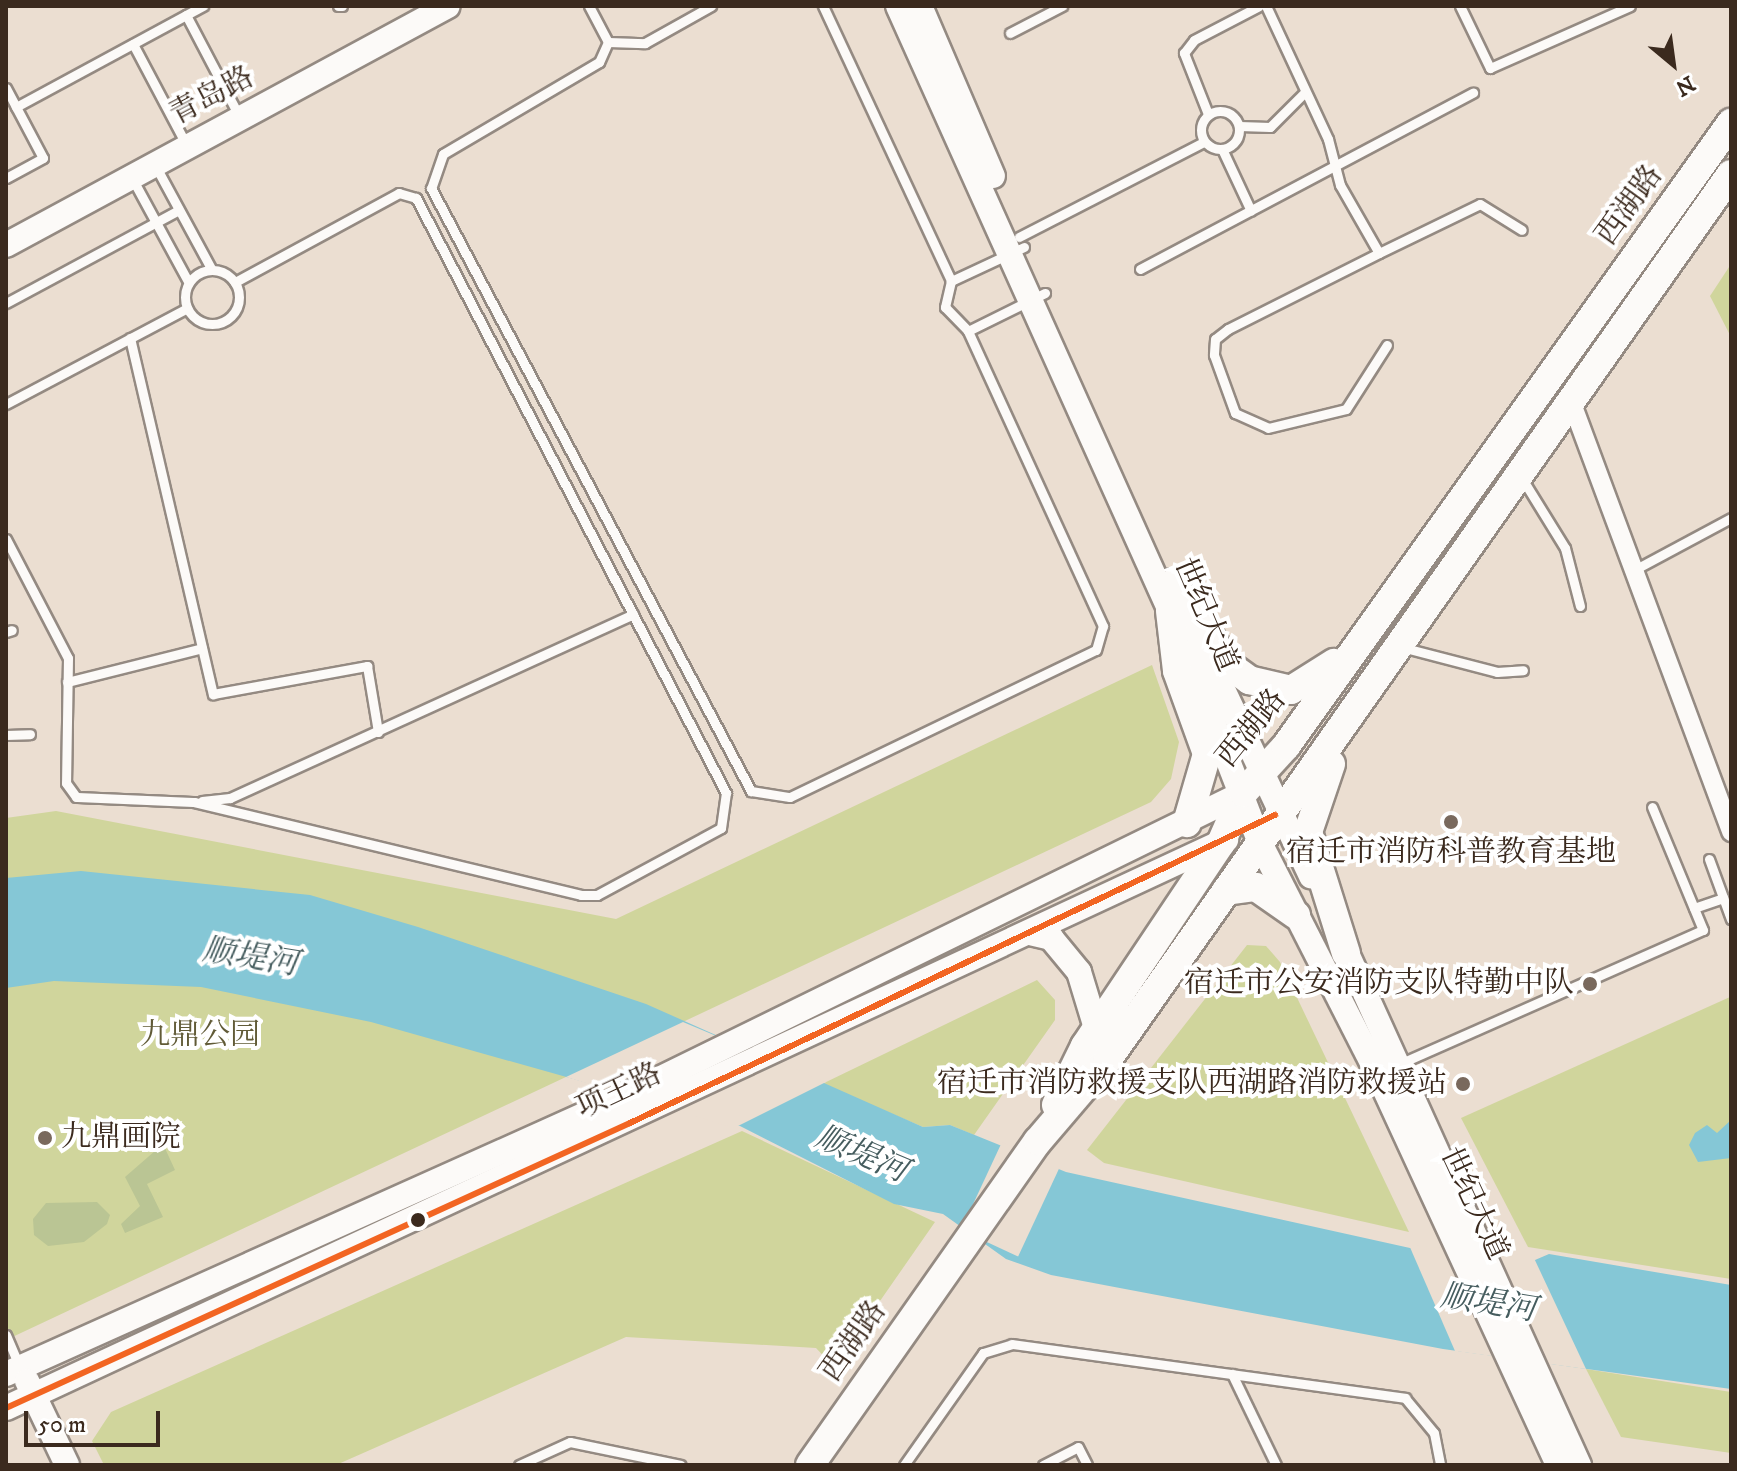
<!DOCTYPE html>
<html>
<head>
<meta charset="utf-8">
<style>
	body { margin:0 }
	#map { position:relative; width:1737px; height:1471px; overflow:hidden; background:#ebded1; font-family:"IM FELL DW Pica","Noto Serif SC",serif }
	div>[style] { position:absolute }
	.green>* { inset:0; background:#d0d59c }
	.forest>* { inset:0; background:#bac594 }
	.water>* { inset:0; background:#85c7d6 }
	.pier>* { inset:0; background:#ebded1; transform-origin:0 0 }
	.roads { filter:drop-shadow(2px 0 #948a82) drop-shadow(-2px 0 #948a82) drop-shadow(0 2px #948a82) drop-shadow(0 -2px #948a82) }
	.lane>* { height:9px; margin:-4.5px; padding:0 4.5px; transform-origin:4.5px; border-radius:4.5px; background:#fcfaf8 }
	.lane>.ring { margin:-4.5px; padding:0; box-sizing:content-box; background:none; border:9px solid #fcfaf8; border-radius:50% }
	.street>* { height:18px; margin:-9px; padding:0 9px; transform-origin:9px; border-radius:9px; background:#fcfaf8 }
	.secondary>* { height:24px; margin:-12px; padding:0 12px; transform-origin:12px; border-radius:12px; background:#fcfaf8 }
	.primary>* { height:28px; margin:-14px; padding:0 14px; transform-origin:14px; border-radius:14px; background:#fcfaf8 }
	.bus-1>* { height:6px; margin:-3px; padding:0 3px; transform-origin:3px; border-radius:3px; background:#f26522 }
	.dots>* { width:22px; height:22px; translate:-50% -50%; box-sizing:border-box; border:4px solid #fff; border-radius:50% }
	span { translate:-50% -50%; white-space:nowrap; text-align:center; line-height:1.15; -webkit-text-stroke:8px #fff; paint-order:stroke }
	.street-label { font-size:30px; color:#3b2a1e }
	.poi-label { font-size:30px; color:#3b2a1e }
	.right { translate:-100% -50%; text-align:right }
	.left { translate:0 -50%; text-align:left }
	.park-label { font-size:30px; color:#615b37 }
	.water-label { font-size:32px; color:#465d5f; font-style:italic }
	.frame { position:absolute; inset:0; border:8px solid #3b2a1e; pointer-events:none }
	.north { position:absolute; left:1633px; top:24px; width:80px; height:80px; -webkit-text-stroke:6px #fff; paint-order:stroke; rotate:151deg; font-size:22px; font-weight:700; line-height:32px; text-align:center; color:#3b2a1e }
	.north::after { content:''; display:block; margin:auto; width:28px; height:36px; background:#3b2a1e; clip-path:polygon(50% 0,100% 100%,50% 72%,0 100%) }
	.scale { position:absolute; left:24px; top:1411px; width:136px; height:36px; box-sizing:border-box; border:4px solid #3b2a1e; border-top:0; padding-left:10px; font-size:24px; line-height:28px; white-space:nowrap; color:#3b2a1e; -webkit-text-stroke:6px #fff; paint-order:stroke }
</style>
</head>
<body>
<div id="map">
	<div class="green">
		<i style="clip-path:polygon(1731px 264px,1731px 337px,1710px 296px)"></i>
		<i style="clip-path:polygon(1152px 665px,1179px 742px,1171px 779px,1151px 802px,6px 1340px,6px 818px,56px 811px,616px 919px)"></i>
		<i style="clip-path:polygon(1247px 945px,1266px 946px,1280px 962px,1409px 1232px,1104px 1163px,1087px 1150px)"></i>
		<i style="clip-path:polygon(1037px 980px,1055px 1000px,1055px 1020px,974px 1135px,950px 1125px,923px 1127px,822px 1084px)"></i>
		<i style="clip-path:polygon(1730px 997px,1731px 1279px,1528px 1247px,1461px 1118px)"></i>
		<i style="clip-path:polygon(742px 1131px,935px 1222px,834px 1367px,816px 1348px,626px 1337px,336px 1465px,104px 1465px,92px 1441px,111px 1412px)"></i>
		<i style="clip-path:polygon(1586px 1369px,1731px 1392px,1731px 1453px,1621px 1437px)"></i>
	</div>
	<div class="forest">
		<i style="clip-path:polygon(163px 1144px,175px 1170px,147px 1184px,163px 1217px,125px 1233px,121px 1224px,140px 1206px,125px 1177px)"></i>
		<i style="clip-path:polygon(97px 1202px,110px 1215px,107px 1224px,84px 1242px,48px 1246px,34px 1235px,33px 1219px,46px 1203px)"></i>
	</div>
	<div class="water">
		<i style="clip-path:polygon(81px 871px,310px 895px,418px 927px,646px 1004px,923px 1127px,950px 1125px,1066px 1172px,1410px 1248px,1535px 1260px,1549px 1254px,1731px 1285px,1731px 1389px,1443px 1349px,1051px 1275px,1006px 1259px,943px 1214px,894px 1204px,740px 1126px,371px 1022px,201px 987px,54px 981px,6px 988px,6px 878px)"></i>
		<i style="clip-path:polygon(1731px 1120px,1731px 1158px,1698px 1162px,1689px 1145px,1695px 1133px,1707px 1125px,1717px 1133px)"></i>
	</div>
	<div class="pier">
		<i style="clip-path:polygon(683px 1022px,826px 1082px,734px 1128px,566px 1077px)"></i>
		<i style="left:1002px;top:1142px;width:63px;height:97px;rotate:25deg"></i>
		<i style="clip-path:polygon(1409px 1245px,1533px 1256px,1586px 1369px,1455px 1351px)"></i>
	</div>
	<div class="roads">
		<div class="lane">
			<i style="left:338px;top:6px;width:4px"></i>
			<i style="left:589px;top:6px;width:41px;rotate:62.2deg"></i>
			<i style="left:608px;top:42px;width:22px;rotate:114deg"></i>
			<i style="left:599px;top:62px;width:181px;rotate:149.5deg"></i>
			<i style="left:443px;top:154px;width:36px;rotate:109deg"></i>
			<i style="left:431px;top:188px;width:683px;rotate:62.05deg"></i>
			<i style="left:751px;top:791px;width:39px;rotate:9deg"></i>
			<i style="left:790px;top:797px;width:339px;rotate:-25.7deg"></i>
			<i style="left:1096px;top:650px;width:25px;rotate:-74deg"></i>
			<i style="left:1103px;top:626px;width:324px;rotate:-114.6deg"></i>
			<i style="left:823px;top:6px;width:303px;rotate:65deg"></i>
			<i style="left:1266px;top:6px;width:147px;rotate:65deg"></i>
			<i style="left:1328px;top:139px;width:48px;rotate:75.4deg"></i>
			<i style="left:1340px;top:185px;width:78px;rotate:60.2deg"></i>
			<i style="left:1379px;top:253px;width:169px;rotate:153.3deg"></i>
			<i style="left:1228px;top:329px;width:16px;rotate:142deg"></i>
			<i style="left:1215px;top:339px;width:16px;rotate:94deg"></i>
			<i style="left:1214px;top:355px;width:62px;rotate:70.1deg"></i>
			<i style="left:1235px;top:413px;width:36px;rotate:24deg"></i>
			<i style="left:1268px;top:428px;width:80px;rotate:-13.7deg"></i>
			<i style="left:1346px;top:409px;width:76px;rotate:-57.4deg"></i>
			<i style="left:1460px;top:6px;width:69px;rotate:64.2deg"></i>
			<i style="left:1490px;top:68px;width:153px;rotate:-23.9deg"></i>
			<i style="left:186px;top:15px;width:116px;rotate:62.3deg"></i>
			<i style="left:1010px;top:33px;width:59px;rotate:-27.4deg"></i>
			<i style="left:608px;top:42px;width:37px;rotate:2deg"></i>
			<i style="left:645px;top:43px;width:76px;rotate:-29.3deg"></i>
			<i style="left:133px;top:44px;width:115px;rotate:62.1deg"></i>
			<i style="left:6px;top:88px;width:79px;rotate:62.1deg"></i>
			<i style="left:43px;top:158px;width:42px;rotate:151.6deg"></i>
			<i style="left:16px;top:107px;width:213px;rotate:-28.4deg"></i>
			<i class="ring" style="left:1201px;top:111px;width:29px;height:29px"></i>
			<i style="left:1208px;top:114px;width:66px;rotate:-111.5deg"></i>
			<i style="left:1184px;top:53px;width:16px;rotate:-52deg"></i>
			<i style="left:1194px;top:40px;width:73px;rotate:-27.6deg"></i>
			<i style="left:1239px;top:126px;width:31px;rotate:2deg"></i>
			<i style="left:1270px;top:127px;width:49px;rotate:-45deg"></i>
			<i style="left:1222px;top:149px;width:68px;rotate:64.9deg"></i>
			<i style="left:156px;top:167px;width:117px;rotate:61.5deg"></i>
			<i style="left:133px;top:180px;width:117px;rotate:61.5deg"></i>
			<i style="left:1019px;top:237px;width:208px;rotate:-27.2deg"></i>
			<i style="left:1024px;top:247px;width:81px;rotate:155deg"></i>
			<i style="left:951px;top:281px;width:27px;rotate:103deg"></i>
			<i style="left:945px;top:307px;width:33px;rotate:46deg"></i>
			<i style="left:968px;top:331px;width:86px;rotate:-26.3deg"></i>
			<i style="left:1379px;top:253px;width:112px;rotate:-25.9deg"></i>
			<i style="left:1480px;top:204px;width:49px;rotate:31.8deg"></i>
			<i style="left:1140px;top:269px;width:377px;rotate:-27.9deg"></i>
			<i class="ring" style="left:185px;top:270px;width:45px;height:45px"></i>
			<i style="left:6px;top:303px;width:196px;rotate:-28.3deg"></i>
			<i style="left:130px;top:338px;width:366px;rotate:76.9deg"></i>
			<i style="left:213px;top:694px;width:157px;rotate:-10.3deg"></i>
			<i style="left:367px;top:666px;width:67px;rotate:80.5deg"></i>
			<i style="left:6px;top:404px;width:205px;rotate:-27.9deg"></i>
			<i style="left:1523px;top:480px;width:80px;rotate:58.3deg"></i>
			<i style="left:1565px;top:548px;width:60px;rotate:75.5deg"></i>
			<i style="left:6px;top:539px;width:134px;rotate:62.5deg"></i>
			<i style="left:68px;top:658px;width:125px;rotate:90.9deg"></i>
			<i style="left:66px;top:783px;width:17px;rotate:54deg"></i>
			<i style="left:76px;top:797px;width:118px;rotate:2.4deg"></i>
			<i style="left:194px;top:802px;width:398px;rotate:13.5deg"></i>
			<i style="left:581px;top:895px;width:16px"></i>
			<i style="left:597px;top:895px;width:141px;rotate:-28.4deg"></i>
			<i style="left:721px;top:828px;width:35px;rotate:-82deg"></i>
			<i style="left:726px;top:793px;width:671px;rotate:-117.52deg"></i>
			<i style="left:416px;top:198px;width:18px;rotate:-164deg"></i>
			<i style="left:399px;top:193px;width:187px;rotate:151.5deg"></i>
			<i style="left:1634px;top:570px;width:110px;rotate:-28.2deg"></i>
			<i style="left:6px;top:632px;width:6px;rotate:-18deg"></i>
			<i style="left:1405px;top:648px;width:95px;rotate:14.6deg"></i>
			<i style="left:1497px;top:672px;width:26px;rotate:-4deg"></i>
			<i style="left:67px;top:682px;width:139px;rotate:-14.1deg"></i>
			<i style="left:6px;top:735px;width:24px;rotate:-2deg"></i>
			<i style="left:202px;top:801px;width:28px;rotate:-6deg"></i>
			<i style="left:230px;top:798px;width:443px;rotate:-24.5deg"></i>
			<i style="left:1709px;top:859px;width:64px;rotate:69.9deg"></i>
			<i style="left:1694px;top:908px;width:31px;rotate:-19deg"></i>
			<i style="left:1399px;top:1064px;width:332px;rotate:-23.8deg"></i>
			<i style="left:1703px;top:930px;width:133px;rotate:-112.5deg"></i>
			<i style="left:6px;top:1335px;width:33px;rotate:67deg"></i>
			<i style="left:1232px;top:1374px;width:101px;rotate:64.2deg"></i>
			<i style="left:519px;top:1465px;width:56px;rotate:-24.3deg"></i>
			<i style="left:570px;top:1442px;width:113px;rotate:11.7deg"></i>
			<i style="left:904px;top:1465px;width:137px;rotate:-54.8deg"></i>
			<i style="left:983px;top:1353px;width:30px;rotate:-17deg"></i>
			<i style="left:1012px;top:1344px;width:397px;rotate:7.8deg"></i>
			<i style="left:1405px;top:1398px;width:45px;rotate:50.4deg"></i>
			<i style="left:1434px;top:1433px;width:33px;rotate:79deg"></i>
			<i style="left:1043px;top:1465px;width:39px;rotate:-27deg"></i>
			<i style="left:1078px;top:1447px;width:20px;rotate:63deg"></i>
		</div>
		<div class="street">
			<i style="left:1571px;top:401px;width:460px;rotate:69.6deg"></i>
		</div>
		<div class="secondary">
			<i style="left:898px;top:6px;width:663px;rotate:65.79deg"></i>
			<i style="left:1170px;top:611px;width:249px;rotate:68.8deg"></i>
			<i style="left:1260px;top:843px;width:258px;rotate:63deg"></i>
			<i style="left:1377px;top:1073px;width:432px;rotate:65.2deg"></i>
			<i style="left:920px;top:6px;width:185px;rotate:66.8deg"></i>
			<i style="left:6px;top:245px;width:502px;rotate:-28.4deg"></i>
			<i style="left:1197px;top:634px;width:268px;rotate:64.8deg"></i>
			<i style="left:1030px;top:933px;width:22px;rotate:13deg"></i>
			<i style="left:1051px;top:938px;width:44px;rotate:50.5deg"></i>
			<i style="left:1079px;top:972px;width:59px;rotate:73.1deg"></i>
			<i style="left:1340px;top:938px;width:579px;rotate:65.61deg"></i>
			<i style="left:6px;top:1374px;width:662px;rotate:-24.16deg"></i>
			<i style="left:610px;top:1103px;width:705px;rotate:-26.09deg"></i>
			<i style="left:27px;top:1381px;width:93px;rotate:64.5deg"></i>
			<i style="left:6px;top:1408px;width:1346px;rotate:-24.97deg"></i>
		</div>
		<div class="primary">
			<i style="left:1173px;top:583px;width:101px;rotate:55.5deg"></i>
			<i style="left:1230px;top:666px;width:24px;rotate:36deg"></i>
			<i style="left:1249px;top:680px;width:43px;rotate:13.4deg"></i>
			<i style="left:1291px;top:690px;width:51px;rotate:-32.1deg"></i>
			<i style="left:1170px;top:611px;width:60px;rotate:83.3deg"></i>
			<i style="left:1177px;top:671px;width:88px;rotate:70.1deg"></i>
			<i style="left:1207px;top:754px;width:72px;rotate:106.2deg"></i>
			<i style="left:1331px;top:764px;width:72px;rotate:108.7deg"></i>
			<i style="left:1308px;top:832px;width:127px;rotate:72.6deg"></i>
			<i style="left:1226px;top:891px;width:30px;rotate:-8deg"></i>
			<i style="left:1256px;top:887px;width:49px;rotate:35deg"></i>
			<i style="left:1056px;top:1105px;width:66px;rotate:-63.8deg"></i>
			<i style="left:1085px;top:1046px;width:244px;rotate:-56.2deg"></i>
			<i style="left:1221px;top:843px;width:55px;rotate:-66.3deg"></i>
			<i style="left:1243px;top:793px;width:64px;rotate:-47.5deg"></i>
			<i style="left:1286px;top:746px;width:766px;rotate:-54.46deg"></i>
			<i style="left:810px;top:1465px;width:396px;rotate:-54.9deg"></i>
			<i style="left:1038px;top:1141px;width:108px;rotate:-49.5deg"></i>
			<i style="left:1108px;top:1059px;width:1082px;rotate:-54.86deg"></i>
		</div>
	</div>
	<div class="bus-1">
		<i style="left:6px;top:1408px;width:686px;rotate:-24.55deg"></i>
		<i style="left:630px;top:1123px;width:715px;rotate:-25.53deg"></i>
	</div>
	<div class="dots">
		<i style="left:1451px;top:822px;background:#79695d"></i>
		<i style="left:1590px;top:984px;background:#79695d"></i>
		<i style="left:1463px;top:1084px;background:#79695d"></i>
		<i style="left:45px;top:1138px;background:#79695d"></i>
		<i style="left:418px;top:1220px;background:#3b2a1e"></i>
	</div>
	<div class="street-label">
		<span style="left:212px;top:97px;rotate:-28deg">青岛路</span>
		<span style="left:1630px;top:206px;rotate:-54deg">西湖路</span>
		<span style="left:1205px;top:615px;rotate:67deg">世纪大道</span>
		<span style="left:1252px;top:729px;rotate:-51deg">西湖路</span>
		<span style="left:619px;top:1092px;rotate:-25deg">项王路</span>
		<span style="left:1473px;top:1204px;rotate:65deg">世纪大道</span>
		<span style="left:854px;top:1342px;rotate:-55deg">西湖路</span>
	</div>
	<div class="poi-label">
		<span style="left:1451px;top:853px">宿迁市消防科普教育基地</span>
		<span class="right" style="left:1574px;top:984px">宿迁市公安消防支队特勤中队</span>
		<span class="right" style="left:1447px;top:1084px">宿迁市消防救援支队西湖路消防救援站</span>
		<span class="left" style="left:61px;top:1138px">九鼎画院</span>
	</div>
	<div class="park-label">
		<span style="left:200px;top:1036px">九鼎公园</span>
	</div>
	<div class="water-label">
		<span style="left:250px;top:958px;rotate:9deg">顺堤河</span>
		<span style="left:861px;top:1155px;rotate:23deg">顺堤河</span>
		<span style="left:1488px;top:1304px;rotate:9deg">顺堤河</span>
	</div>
	<div class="frame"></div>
	<div class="north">N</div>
	<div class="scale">50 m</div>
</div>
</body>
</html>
